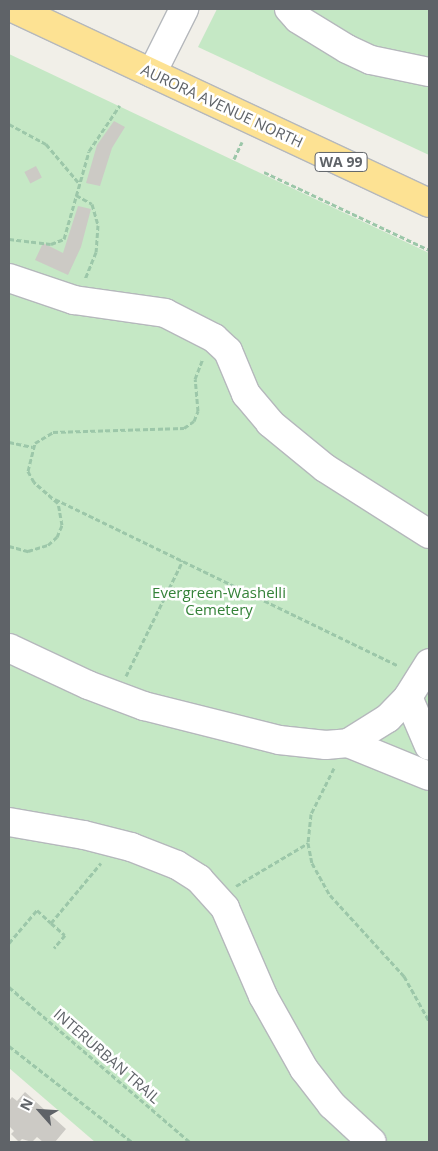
<!DOCTYPE html>
<html>
<head>
<meta charset="utf-8">
<style>
	body { margin:0 }
	#map { position:relative; width:438px; height:1151px; overflow:hidden; background:#f1efe8; font-family:"Open Sans",sans-serif }
	div>[style] { position:absolute }
	.green>* { inset:0; background:#c5e8c5 }
	.building>* { inset:0; background:#cccac5; transform-origin:0 0 }
	.path>* { height:3px; margin-top:-1.5px; transform-origin:0; background:repeating-linear-gradient(90deg,#9cc7a9 0 5px,transparent 0 7.5px) }
	.roads { filter:drop-shadow(1px 0 #b5b8bc) drop-shadow(-1px 0 #b5b8bc) drop-shadow(0 1px #b5b8bc) drop-shadow(0 -1px #b5b8bc) }
	.minor>* { height:28px; margin:-14px; padding:0 14px; transform-origin:14px; border-radius:14px; background:#fff }
	.highway>* { height:28px; margin:-14px; padding:0 14px; transform-origin:14px; border-radius:14px; background:#fde293 }
	span { translate:-50% -50%; white-space:nowrap; text-align:center; line-height:1.15; -webkit-text-stroke:5px #fff; paint-order:stroke }
	.shield-label span { padding:1px 4px; background:#fff; border:1px solid; border-radius:4px; -webkit-text-stroke-width:0 }
	.shield-label { font-size:14px; color:#5f6368; font-weight:700 }
	.street-label { font-size:15px; color:#5f6368 }
	.park-label { font-size:15px; color:#348238 }
	.frame { position:absolute; inset:0; border:10px solid #5f6368; pointer-events:none }
	.north { position:absolute; left:15px; top:1086px; width:50px; height:50px; -webkit-text-stroke:4px #fff; paint-order:stroke; rotate:296deg; font-size:14px; font-weight:700; line-height:20px; text-align:center; color:#5f6368 }
	.north::after { content:''; display:block; margin:auto; width:18px; height:22px; background:#5f6368; clip-path:polygon(50% 0,100% 100%,50% 72%,0 100%) }
</style>
</head>
<body>
<div id="map">
	<div class="green">
		<i style="clip-path:polygon(217px 9px,429px 9px,429px 155px,198px 47px)"></i>
		<i style="clip-path:polygon(9px 54px,429px 253px,429px 1142px,95px 1142px,9px 1068px)"></i>
	</div>
	<div class="building">
		<i style="clip-path:polygon(114px 121px,125px 127px,112px 148px,100px 186px,86px 183px,97px 145px)"></i>
		<i style="left:36px;top:166px;width:13px;height:13px;rotate:63deg"></i>
		<i style="clip-path:polygon(78px 206px,91px 209px,81px 247px,68px 275px,35px 260px,43px 243px,63px 253px)"></i>
		<i style="clip-path:polygon(25px 1092px,66px 1129px,55px 1142px,43px 1142px,37px 1137px,32px 1142px,22px 1139px,19px 1142px,11px 1134px,14px 1131px,9px 1126px,9px 1101px,12px 1097px,17px 1101px)"></i>
	</div>
	<div class="path">
		<i style="left:9px;top:124px;width:42px;rotate:28.4deg"></i>
		<i style="left:46px;top:144px;width:51px;rotate:49.8deg"></i>
		<i style="left:234px;top:159px;width:19px;rotate:-65deg"></i>
		<i style="left:264px;top:172px;width:183px;rotate:25.3deg"></i>
		<i style="left:76px;top:195px;width:18px;rotate:29deg"></i>
		<i style="left:92px;top:204px;width:22px;rotate:74deg"></i>
		<i style="left:98px;top:225px;width:27px;rotate:94deg"></i>
		<i style="left:96px;top:252px;width:29px;rotate:112deg"></i>
		<i style="left:9px;top:239px;width:42px;rotate:6.8deg"></i>
		<i style="left:51px;top:244px;width:14px;rotate:-21deg"></i>
		<i style="left:64px;top:239px;width:91px;rotate:-74.1deg"></i>
		<i style="left:89px;top:151px;width:55px;rotate:-56deg"></i>
		<i style="left:9px;top:442px;width:24px;rotate:12deg"></i>
		<i style="left:55px;top:499px;width:382px;rotate:25.9deg"></i>
		<i style="left:9px;top:546px;width:20px;rotate:15deg"></i>
		<i style="left:28px;top:551px;width:21px;rotate:-17deg"></i>
		<i style="left:48px;top:545px;width:12px;rotate:-42deg"></i>
		<i style="left:57px;top:537px;width:13px;rotate:-67deg"></i>
		<i style="left:62px;top:525px;width:22px;rotate:-100deg"></i>
		<i style="left:58px;top:503px;width:32px;rotate:-139deg"></i>
		<i style="left:34px;top:482px;width:13px;rotate:-119deg"></i>
		<i style="left:28px;top:471px;width:29px;rotate:-76deg"></i>
		<i style="left:35px;top:443px;width:21px;rotate:-31deg"></i>
		<i style="left:53px;top:432px;width:131px;rotate:-1.7deg"></i>
		<i style="left:184px;top:428px;width:12px;rotate:-35deg"></i>
		<i style="left:194px;top:421px;width:11px;rotate:-68deg"></i>
		<i style="left:198px;top:411px;width:32px;rotate:-95deg"></i>
		<i style="left:195px;top:379px;width:22px;rotate:-69deg"></i>
		<i style="left:126px;top:676px;width:129px;rotate:-63.8deg"></i>
		<i style="left:334px;top:768px;width:51px;rotate:116.6deg"></i>
		<i style="left:311px;top:814px;width:29px;rotate:96deg"></i>
		<i style="left:308px;top:843px;width:20px;rotate:79deg"></i>
		<i style="left:312px;top:863px;width:37px;rotate:61deg"></i>
		<i style="left:330px;top:895px;width:110px;rotate:47.6deg"></i>
		<i style="left:404px;top:976px;width:51px;rotate:60.9deg"></i>
		<i style="left:236px;top:886px;width:84px;rotate:-30.8deg"></i>
		<i style="left:51px;top:923px;width:18px;rotate:41deg"></i>
		<i style="left:65px;top:935px;width:17px;rotate:130deg"></i>
		<i style="left:9px;top:943px;width:43px;rotate:-49.7deg"></i>
		<i style="left:37px;top:910px;width:19px;rotate:43deg"></i>
		<i style="left:51px;top:923px;width:78px;rotate:-50.2deg"></i>
		<i style="left:9px;top:987px;width:238px;rotate:40.6deg"></i>
		<i style="left:9px;top:1046px;width:156px;rotate:38deg"></i>
	</div>
	<div class="roads">
		<div class="minor">
			<i style="left:289px;top:9px;width:13px;rotate:48deg"></i>
			<i style="left:298px;top:19px;width:57px;rotate:31.5deg"></i>
			<i style="left:347px;top:49px;width:26px;rotate:25deg"></i>
			<i style="left:371px;top:60px;width:59px;rotate:11.7deg"></i>
			<i style="left:152px;top:73px;width:72px;rotate:-63.4deg"></i>
			<i style="left:9px;top:278px;width:69px;rotate:18.7deg"></i>
			<i style="left:74px;top:300px;width:92px;rotate:8.1deg"></i>
			<i style="left:165px;top:313px;width:55px;rotate:27deg"></i>
			<i style="left:214px;top:338px;width:19px;rotate:43deg"></i>
			<i style="left:228px;top:351px;width:47px;rotate:67.3deg"></i>
			<i style="left:246px;top:394px;width:38px;rotate:50deg"></i>
			<i style="left:270px;top:423px;width:71px;rotate:39.3deg"></i>
			<i style="left:325px;top:468px;width:123px;rotate:32.4deg"></i>
			<i style="left:9px;top:648px;width:87px;rotate:25.1deg"></i>
			<i style="left:88px;top:685px;width:60px;rotate:20.6deg"></i>
			<i style="left:144px;top:706px;width:139px;rotate:14.1deg"></i>
			<i style="left:279px;top:740px;width:47px;rotate:6.1deg"></i>
			<i style="left:326px;top:745px;width:22px;rotate:-5deg"></i>
			<i style="left:348px;top:743px;width:47px;rotate:-32deg"></i>
			<i style="left:388px;top:718px;width:29px;rotate:-46deg"></i>
			<i style="left:408px;top:697px;width:40px;rotate:-58deg"></i>
			<i style="left:408px;top:697px;width:53px;rotate:66.8deg"></i>
			<i style="left:348px;top:743px;width:87px;rotate:22.2deg"></i>
			<i style="left:9px;top:822px;width:76px;rotate:9.8deg"></i>
			<i style="left:84px;top:835px;width:49px;rotate:14.3deg"></i>
			<i style="left:131px;top:847px;width:49px;rotate:21.4deg"></i>
			<i style="left:177px;top:865px;width:26px;rotate:32deg"></i>
			<i style="left:199px;top:879px;width:39px;rotate:48deg"></i>
			<i style="left:225px;top:908px;width:96px;rotate:66.6deg"></i>
			<i style="left:263px;top:996px;width:84px;rotate:60.7deg"></i>
			<i style="left:304px;top:1069px;width:46px;rotate:52.1deg"></i>
			<i style="left:332px;top:1105px;width:54px;rotate:42.8deg"></i>
		</div>
		<div class="highway">
			<i style="left:15px;top:9px;width:457px;rotate:25.1deg"></i>
		</div>
	</div>
	<div class="shield-label">
		<span style="left:341px;top:162px">WA 99</span>
	</div>
	<div class="street-label">
		<span style="left:222px;top:106px;rotate:25deg">AURORA AVENUE NORTH</span>
		<span style="left:107px;top:1056px;rotate:41deg">INTERURBAN TRAIL</span>
	</div>
	<div class="park-label">
		<span style="left:219px;top:601px">Evergreen-Washelli<br>Cemetery</span>
	</div>
	<div class="frame"></div>
	<div class="north">N</div>
</div>
</body>
</html>
